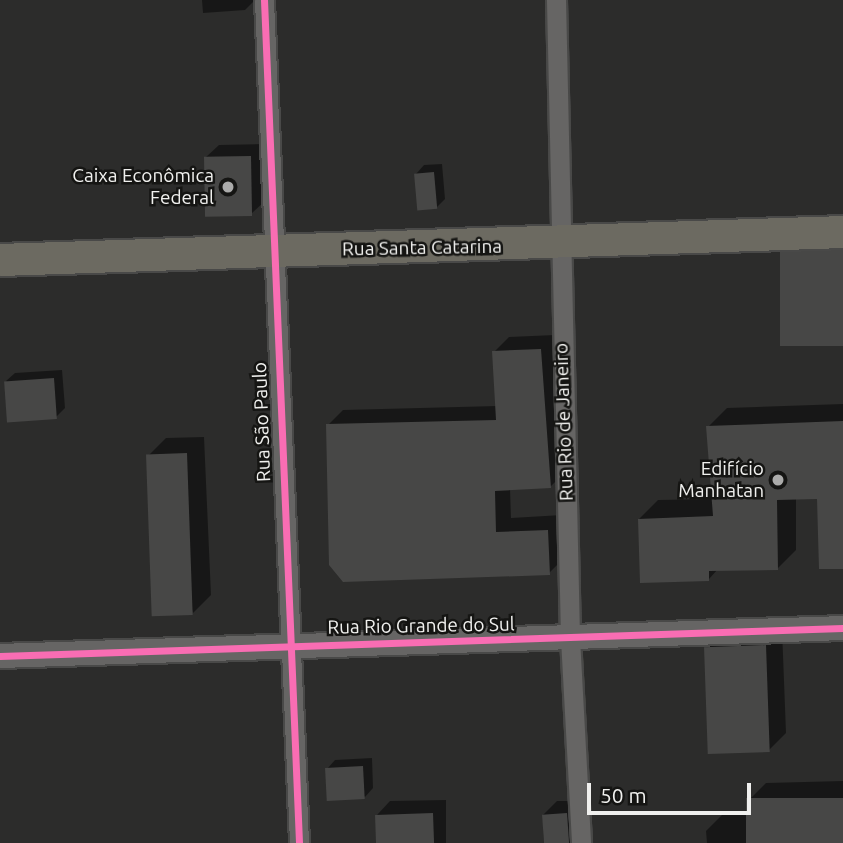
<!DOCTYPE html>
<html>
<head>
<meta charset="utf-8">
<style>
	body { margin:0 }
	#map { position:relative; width:843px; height:843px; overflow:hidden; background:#2c2c2b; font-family:Ubuntu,sans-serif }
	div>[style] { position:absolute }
	.shadow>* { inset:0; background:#0007 }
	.building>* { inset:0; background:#474746; transform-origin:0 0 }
	.roads { filter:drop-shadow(2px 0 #494948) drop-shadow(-2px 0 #494948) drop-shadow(0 2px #494948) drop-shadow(0 -2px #494948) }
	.minor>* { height:19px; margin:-9.5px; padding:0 9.5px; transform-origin:9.5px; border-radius:9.5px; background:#666564 }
	.tertiary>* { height:24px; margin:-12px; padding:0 12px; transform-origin:12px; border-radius:12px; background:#666564 }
	.primary>* { height:32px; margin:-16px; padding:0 16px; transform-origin:16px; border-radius:16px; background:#6c6a61 }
	.cycleway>* { height:7px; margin:-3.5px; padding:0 3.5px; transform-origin:3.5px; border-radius:3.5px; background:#f96db3 }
	.dots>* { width:19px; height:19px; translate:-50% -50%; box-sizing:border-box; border:4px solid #151513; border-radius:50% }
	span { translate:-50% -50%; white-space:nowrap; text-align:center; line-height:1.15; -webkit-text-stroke:5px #151513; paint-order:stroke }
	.poi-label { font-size:19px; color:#f0f0ee }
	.right { translate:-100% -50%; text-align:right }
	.street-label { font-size:19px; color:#f0f0ee }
	.scale { position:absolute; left:587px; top:783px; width:164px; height:32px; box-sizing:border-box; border:4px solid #f0f0ee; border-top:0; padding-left:9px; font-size:21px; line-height:24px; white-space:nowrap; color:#f0f0ee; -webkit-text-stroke:5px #151513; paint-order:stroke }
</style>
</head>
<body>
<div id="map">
	<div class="shadow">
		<i style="clip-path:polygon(202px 0,255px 0,245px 10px,203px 13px)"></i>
		<i style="clip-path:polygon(263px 144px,265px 201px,251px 214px,205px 158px,219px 145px)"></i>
		<i style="clip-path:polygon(442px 164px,445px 199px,436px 208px,416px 174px,424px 165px)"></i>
		<i style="clip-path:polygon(843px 238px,843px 344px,782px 253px,795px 240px)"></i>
		<i style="clip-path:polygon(555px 335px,566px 471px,551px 486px,510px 488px,511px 518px,562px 515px,564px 558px,549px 573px,328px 425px,343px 410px,497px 406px,494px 352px,509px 337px)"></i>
		<i style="clip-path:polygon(62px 370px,65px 408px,56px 417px,6px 381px,15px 373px)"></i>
		<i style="clip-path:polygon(843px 404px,843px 567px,819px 497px,796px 498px,796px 550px,777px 569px,718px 569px,709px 579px,639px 519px,658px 500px,713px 499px,708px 427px,727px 408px)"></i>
		<i style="clip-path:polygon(204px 437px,211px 595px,193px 613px,148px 456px,166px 438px)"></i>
		<i style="clip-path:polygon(782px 629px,786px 733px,769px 750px,706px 648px,723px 631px)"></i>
		<i style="clip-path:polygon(372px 758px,373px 788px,365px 797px,327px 769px,335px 760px)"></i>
		<i style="clip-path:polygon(843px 781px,843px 843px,707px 843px,706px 831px,725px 812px,748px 811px,747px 802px,766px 783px)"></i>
		<i style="clip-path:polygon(446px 800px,446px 843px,378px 843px,377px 815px,390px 801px)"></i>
		<i style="clip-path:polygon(557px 801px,580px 801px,584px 843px,544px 843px,543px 815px)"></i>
	</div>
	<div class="building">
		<i style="left:251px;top:156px;width:60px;height:47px;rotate:89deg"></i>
		<i style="left:434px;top:172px;width:37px;height:20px;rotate:85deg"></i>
		<i style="left:843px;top:250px;width:96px;height:63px;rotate:90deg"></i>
		<i style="clip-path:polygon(541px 349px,551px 488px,495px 491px,496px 532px,548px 530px,550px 575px,343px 582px,329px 565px,326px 424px,496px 420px,492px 351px)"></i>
		<i style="left:54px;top:378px;width:41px;height:50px;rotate:86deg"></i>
		<i style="clip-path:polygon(843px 421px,843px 569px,819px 569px,817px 499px,777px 500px,778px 570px,709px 571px,709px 581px,640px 583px,638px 519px,713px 516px,706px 426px)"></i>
		<i style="left:187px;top:453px;width:162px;height:41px;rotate:88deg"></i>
		<i style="left:766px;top:645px;width:107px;height:62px;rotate:88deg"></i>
		<i style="left:363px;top:766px;width:33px;height:38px;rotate:87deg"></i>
		<i style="left:843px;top:798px;width:45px;height:97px;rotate:90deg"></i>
		<i style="left:433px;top:813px;width:30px;height:58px;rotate:88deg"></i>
		<i style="left:567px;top:813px;width:30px;height:25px;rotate:86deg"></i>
	</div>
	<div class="roads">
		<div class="minor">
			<i style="left:264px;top:0;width:844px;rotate:87.62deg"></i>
			<i style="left:556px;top:0;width:638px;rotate:88.74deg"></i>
			<i style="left:570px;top:638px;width:205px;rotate:86.9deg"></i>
		</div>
		<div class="tertiary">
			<i style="left:0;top:656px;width:843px;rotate:-1.9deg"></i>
		</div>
		<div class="primary">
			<i style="left:0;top:260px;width:843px;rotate:-1.9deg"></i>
		</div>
	</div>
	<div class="cycleway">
		<i style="left:264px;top:0;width:844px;rotate:87.62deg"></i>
		<i style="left:0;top:656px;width:843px;rotate:-1.9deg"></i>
	</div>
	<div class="dots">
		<i style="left:228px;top:187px;background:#ababaa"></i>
		<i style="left:778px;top:480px;background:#ababaa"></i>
	</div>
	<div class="poi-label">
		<span class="right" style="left:214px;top:187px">Caixa Econômica<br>Federal</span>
		<span class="right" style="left:764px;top:480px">Edifício<br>Manhatan</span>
	</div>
	<div class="street-label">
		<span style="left:422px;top:248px;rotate:-1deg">Rua Santa Catarina</span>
		<span style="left:262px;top:422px;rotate:-92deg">Rua São Paulo</span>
		<span style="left:564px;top:422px;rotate:-92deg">Rua Rio de Janeiro</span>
		<span style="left:421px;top:626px;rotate:-1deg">Rua Rio Grande do Sul</span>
	</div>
	<div class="scale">50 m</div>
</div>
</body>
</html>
